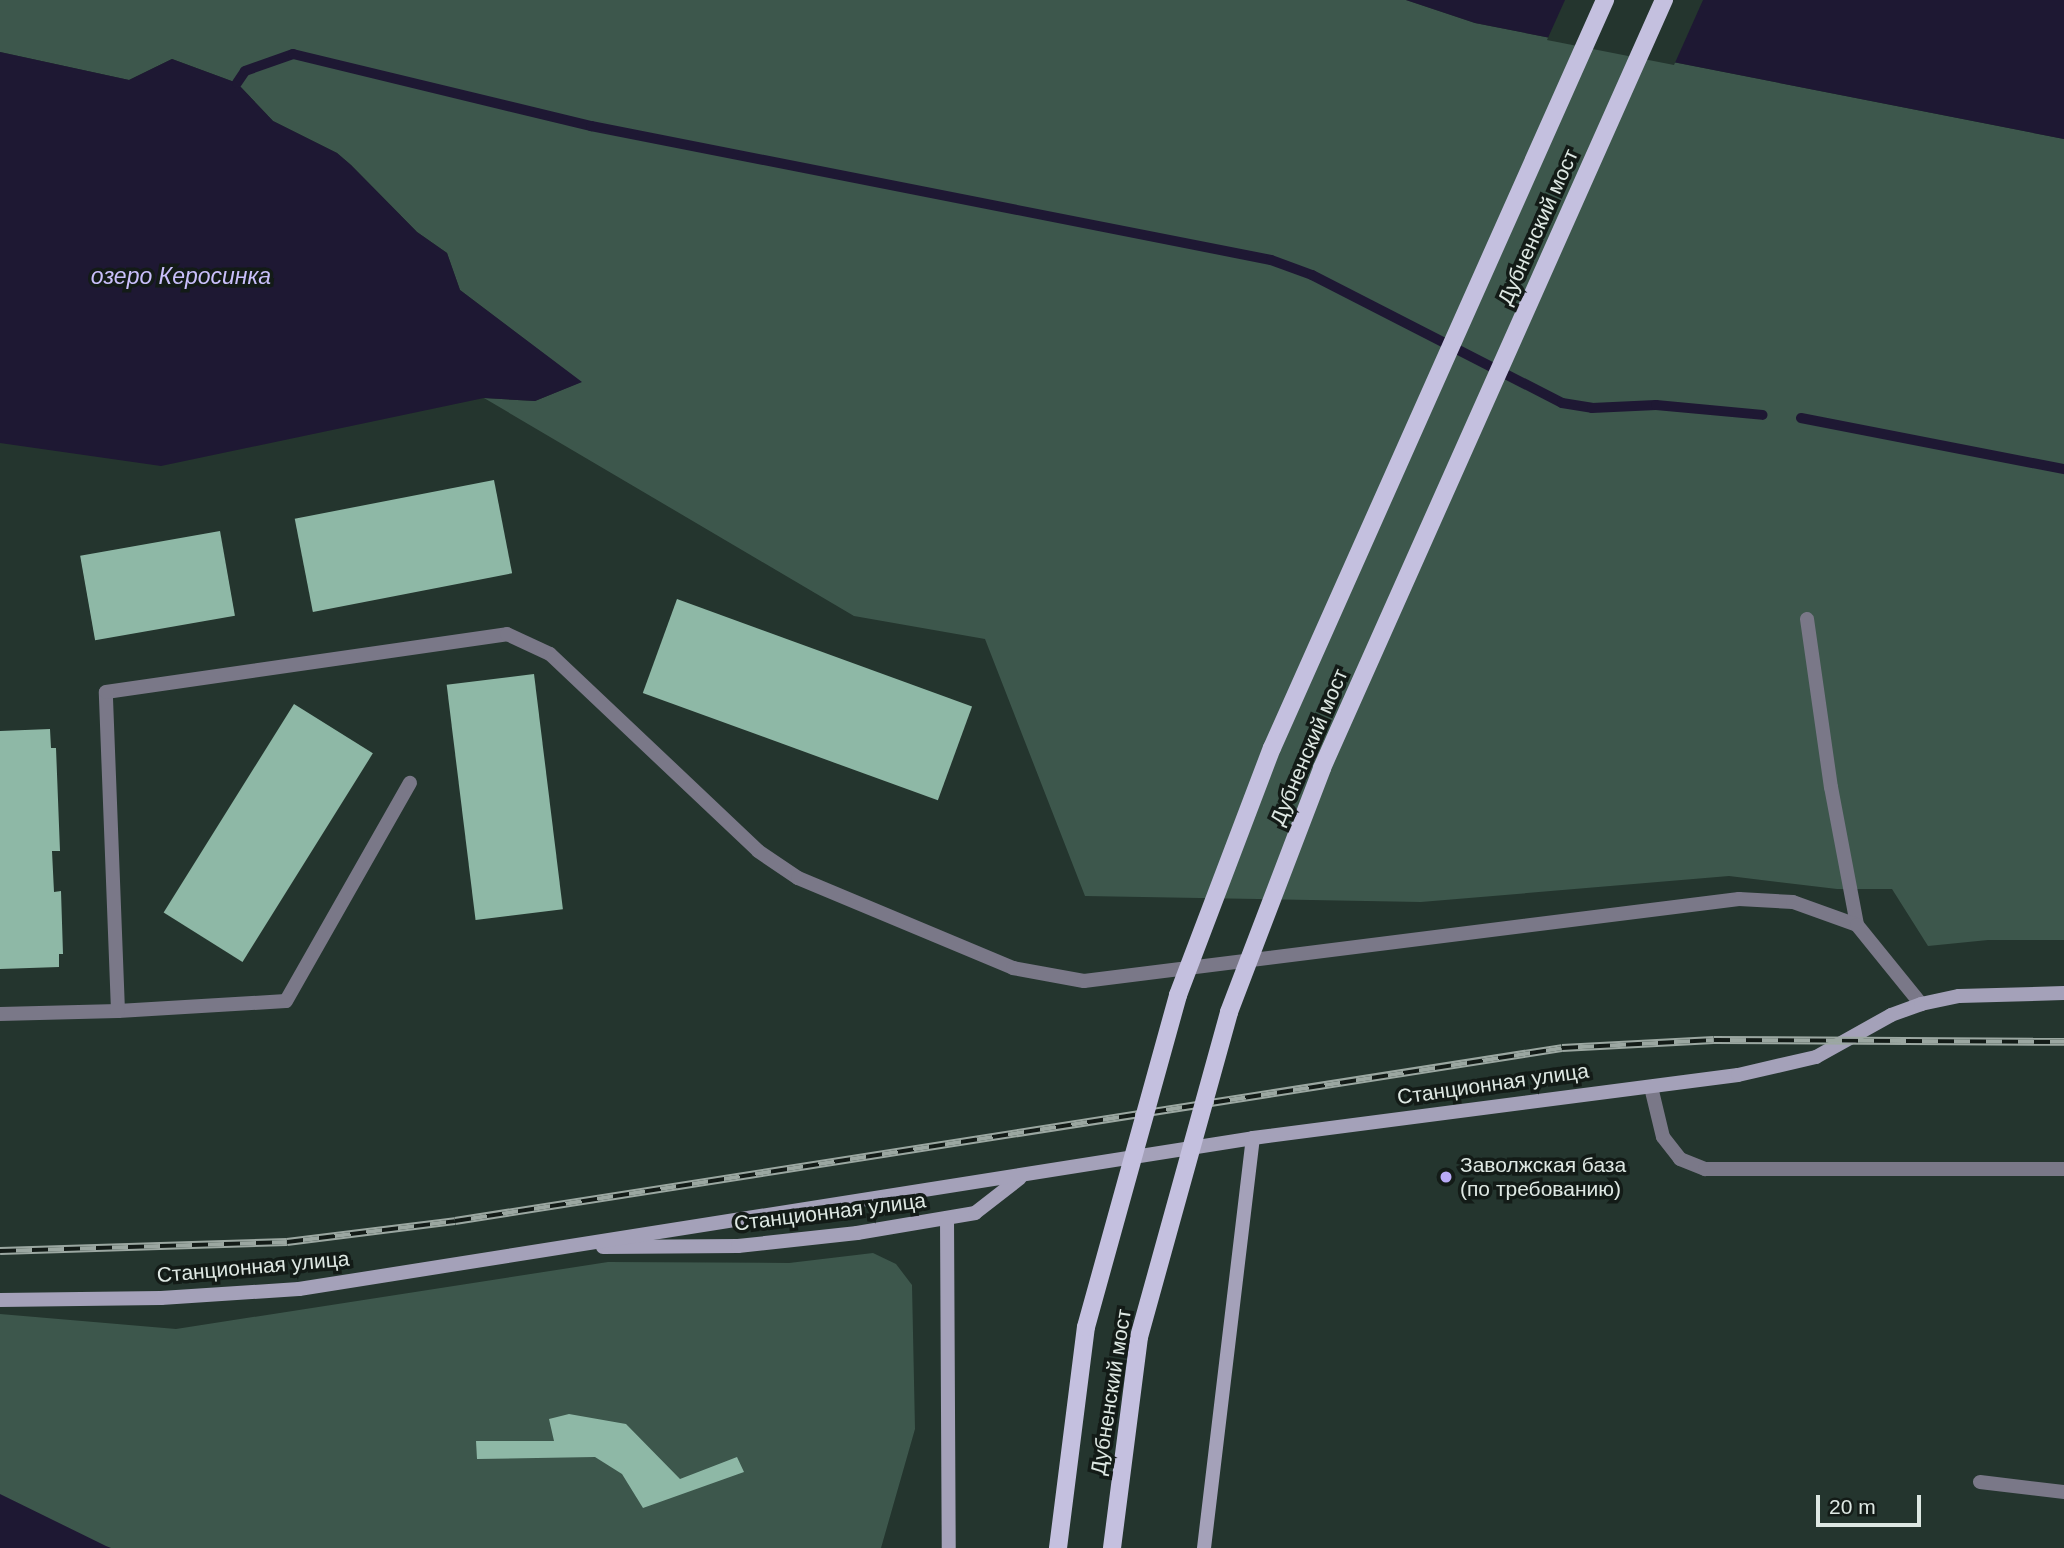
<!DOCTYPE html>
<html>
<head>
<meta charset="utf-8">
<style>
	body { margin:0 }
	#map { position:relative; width:2064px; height:1548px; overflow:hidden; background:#24352e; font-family:Helvetica,sans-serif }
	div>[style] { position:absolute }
	.green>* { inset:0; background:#3d574c }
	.water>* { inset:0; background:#1e1833 }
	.pier>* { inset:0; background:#24352e }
	.stream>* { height:10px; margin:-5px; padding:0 5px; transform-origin:5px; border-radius:5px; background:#1e1833 }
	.building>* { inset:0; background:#8eb8a6; transform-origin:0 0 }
	.lane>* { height:14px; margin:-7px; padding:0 7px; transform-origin:7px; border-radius:7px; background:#7a7888 }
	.secondary>* { height:14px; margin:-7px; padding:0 7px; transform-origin:7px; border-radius:7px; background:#a4a1b9 }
	.rail>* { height:8px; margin-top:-4px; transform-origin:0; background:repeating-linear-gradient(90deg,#131b17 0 16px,#9ba7a1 0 32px); box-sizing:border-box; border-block:2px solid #9ba7a1 }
	.primary-bridge>* { height:18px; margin:-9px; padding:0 9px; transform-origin:9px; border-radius:9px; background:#c4c0df }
	.dots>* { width:19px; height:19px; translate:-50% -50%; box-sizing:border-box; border:4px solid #131b17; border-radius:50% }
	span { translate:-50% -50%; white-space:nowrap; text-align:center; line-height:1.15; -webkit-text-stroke:7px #131b17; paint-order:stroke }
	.street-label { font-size:21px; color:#dee8e3 }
	.poi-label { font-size:21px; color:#dee8e3 }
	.left { translate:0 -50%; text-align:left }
	.water-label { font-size:23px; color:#c9bffa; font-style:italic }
	.scale { position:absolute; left:1816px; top:1495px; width:105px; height:32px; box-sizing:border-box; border:4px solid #dee8e3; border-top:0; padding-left:9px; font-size:21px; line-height:24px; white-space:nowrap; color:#dee8e3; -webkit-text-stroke:5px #131b17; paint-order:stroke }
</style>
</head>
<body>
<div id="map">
	<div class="green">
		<i style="clip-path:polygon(0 0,1406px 0,1475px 23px,2064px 139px,2064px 940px,1988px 940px,1928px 946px,1892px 889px,1837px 889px,1729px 876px,1421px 902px,1085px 896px,985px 639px,854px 616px,484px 398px,535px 401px,581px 382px,460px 290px,447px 253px,417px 232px,351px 165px,337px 153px,273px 121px,237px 83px,172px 59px,129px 80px,0 52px)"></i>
		<i style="clip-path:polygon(873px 1253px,896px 1264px,912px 1285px,915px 1429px,881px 1548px,0 1548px,0 1314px,176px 1329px,608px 1262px,789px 1263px)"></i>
	</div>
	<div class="water">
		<i style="clip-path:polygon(1406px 0,2064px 0,2064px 139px,1475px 23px)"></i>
		<i style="clip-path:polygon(0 52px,129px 80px,172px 59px,237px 83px,273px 121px,337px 153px,351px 165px,417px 232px,447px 253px,460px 290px,582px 382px,535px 401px,484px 398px,161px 466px,0 443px)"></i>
		<i style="clip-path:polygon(0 1494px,106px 1546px,111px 1548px,0 1548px)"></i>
	</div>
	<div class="pier">
		<i style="clip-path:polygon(1565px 0,1703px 0,1674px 65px,1547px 40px)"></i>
	</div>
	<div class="stream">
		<i style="left:237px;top:83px;width:14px;rotate:-56deg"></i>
		<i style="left:245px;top:71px;width:51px;rotate:-19.5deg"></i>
		<i style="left:293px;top:54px;width:307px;rotate:13.6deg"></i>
		<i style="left:591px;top:126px;width:693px;rotate:11.15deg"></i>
		<i style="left:1271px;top:260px;width:44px;rotate:20.1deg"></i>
		<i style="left:1312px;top:275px;width:281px;rotate:27.1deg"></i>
		<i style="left:1562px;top:403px;width:30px;rotate:9deg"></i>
		<i style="left:1592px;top:408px;width:64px;rotate:-2.7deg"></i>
		<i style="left:1656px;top:405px;width:107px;rotate:5.3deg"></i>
		<i style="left:1801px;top:418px;width:268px;rotate:11deg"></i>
	</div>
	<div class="building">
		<i style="left:494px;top:480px;width:95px;height:203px;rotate:79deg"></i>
		<i style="left:220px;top:531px;width:86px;height:142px;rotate:80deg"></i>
		<i style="left:677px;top:599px;width:314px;height:100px;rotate:20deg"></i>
		<i style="left:534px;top:674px;width:237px;height:88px;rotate:83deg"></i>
		<i style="left:294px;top:704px;width:93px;height:246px;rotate:32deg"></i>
		<i style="clip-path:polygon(50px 729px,51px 748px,56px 748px,60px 851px,52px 851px,54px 892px,61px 891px,63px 954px,59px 954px,59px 967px,0 969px,0 731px)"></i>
		<i style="clip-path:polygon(569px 1414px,626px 1424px,680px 1479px,737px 1457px,744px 1472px,643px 1508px,622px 1474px,595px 1457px,477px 1459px,476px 1441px,554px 1441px,549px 1419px)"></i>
	</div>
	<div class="lane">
		<i style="left:1807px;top:619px;width:170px;rotate:81.9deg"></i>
		<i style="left:1831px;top:787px;width:140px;rotate:79.3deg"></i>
		<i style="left:118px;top:1011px;width:168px;rotate:-3.4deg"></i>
		<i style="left:286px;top:1001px;width:251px;rotate:-60.4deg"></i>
		<i style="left:0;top:1014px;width:118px;rotate:-1.5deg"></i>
		<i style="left:118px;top:1011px;width:319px;rotate:-92.2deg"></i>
		<i style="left:106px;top:692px;width:405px;rotate:-8.2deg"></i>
		<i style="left:507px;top:634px;width:47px;rotate:24.9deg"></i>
		<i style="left:550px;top:654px;width:286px;rotate:43.4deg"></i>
		<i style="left:758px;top:851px;width:48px;rotate:34deg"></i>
		<i style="left:798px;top:878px;width:233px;rotate:22.7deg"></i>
		<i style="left:1013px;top:968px;width:72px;rotate:10.4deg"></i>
		<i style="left:1084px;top:981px;width:660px;rotate:-7.14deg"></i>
		<i style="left:1739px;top:899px;width:54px;rotate:3.2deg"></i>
		<i style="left:1793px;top:902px;width:68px;rotate:19.8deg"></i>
		<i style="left:1857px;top:925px;width:102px;rotate:51deg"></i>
		<i style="left:1651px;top:1087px;width:51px;rotate:76.5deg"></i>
		<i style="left:1663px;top:1137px;width:28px;rotate:52deg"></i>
		<i style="left:1680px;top:1159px;width:27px;rotate:22deg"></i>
		<i style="left:1705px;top:1169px;width:359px"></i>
		<i style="left:1980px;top:1482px;width:85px;rotate:6.8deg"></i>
	</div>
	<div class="secondary">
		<i style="left:947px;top:1218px;width:330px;rotate:89.7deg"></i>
		<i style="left:603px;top:1247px;width:135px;rotate:-0.4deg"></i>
		<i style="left:738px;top:1246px;width:120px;rotate:-6.2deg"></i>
		<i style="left:857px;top:1233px;width:120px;rotate:-9.6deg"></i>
		<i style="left:975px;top:1213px;width:57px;rotate:-37.9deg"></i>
		<i style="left:0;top:1300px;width:161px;rotate:-0.7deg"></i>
		<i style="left:161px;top:1298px;width:138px;rotate:-3.7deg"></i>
		<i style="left:299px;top:1289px;width:966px;rotate:-8.99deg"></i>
		<i style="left:1253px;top:1138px;width:489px;rotate:-7.4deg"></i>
		<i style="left:1738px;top:1075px;width:80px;rotate:-13deg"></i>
		<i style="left:1816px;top:1057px;width:86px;rotate:-29.2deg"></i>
		<i style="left:1891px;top:1015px;width:32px;rotate:-20deg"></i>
		<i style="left:1921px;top:1004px;width:39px;rotate:-12deg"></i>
		<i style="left:1959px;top:996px;width:105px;rotate:-1.6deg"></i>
		<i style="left:1204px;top:1548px;width:413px;rotate:-83.2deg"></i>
	</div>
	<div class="rail">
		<i style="left:0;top:1251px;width:287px;rotate:-1.8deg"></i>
		<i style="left:287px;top:1242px;width:169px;rotate:-7.1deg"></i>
		<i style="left:455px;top:1221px;width:1120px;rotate:-8.88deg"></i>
		<i style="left:1562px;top:1048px;width:152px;rotate:-3deg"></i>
		<i style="left:1714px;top:1040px;width:350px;rotate:0.3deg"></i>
	</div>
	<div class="primary-bridge">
		<i style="left:1058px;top:1548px;width:223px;rotate:-82.8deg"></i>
		<i style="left:1086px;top:1327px;width:345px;rotate:-74.5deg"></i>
		<i style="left:1178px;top:995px;width:264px;rotate:-69.2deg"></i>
		<i style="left:1272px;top:748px;width:819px;rotate:-66deg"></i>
		<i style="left:1112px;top:1548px;width:213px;rotate:-82.7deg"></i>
		<i style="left:1139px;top:1337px;width:337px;rotate:-74.5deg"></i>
		<i style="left:1229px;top:1012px;width:261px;rotate:-69.1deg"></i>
		<i style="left:1322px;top:768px;width:841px;rotate:-66deg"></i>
	</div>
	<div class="dots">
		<i style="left:1446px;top:1177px;background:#b9abf7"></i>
	</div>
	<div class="street-label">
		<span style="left:1538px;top:227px;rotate:-66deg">Дубненский мост</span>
		<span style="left:1309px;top:747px;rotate:-67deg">Дубненский мост</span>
		<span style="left:1493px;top:1084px;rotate:-8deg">Станционная улица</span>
		<span style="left:830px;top:1212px;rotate:-7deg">Станционная улица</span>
		<span style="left:253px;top:1267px;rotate:-5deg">Станционная улица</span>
		<span style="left:1111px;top:1392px;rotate:-81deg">Дубненский мост</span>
	</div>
	<div class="poi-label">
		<span class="left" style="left:1460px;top:1177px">Заволжская база<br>(по требованию)</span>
	</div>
	<div class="water-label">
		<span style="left:181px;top:276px">озеро Керосинка</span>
	</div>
	<div class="scale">20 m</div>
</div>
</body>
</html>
